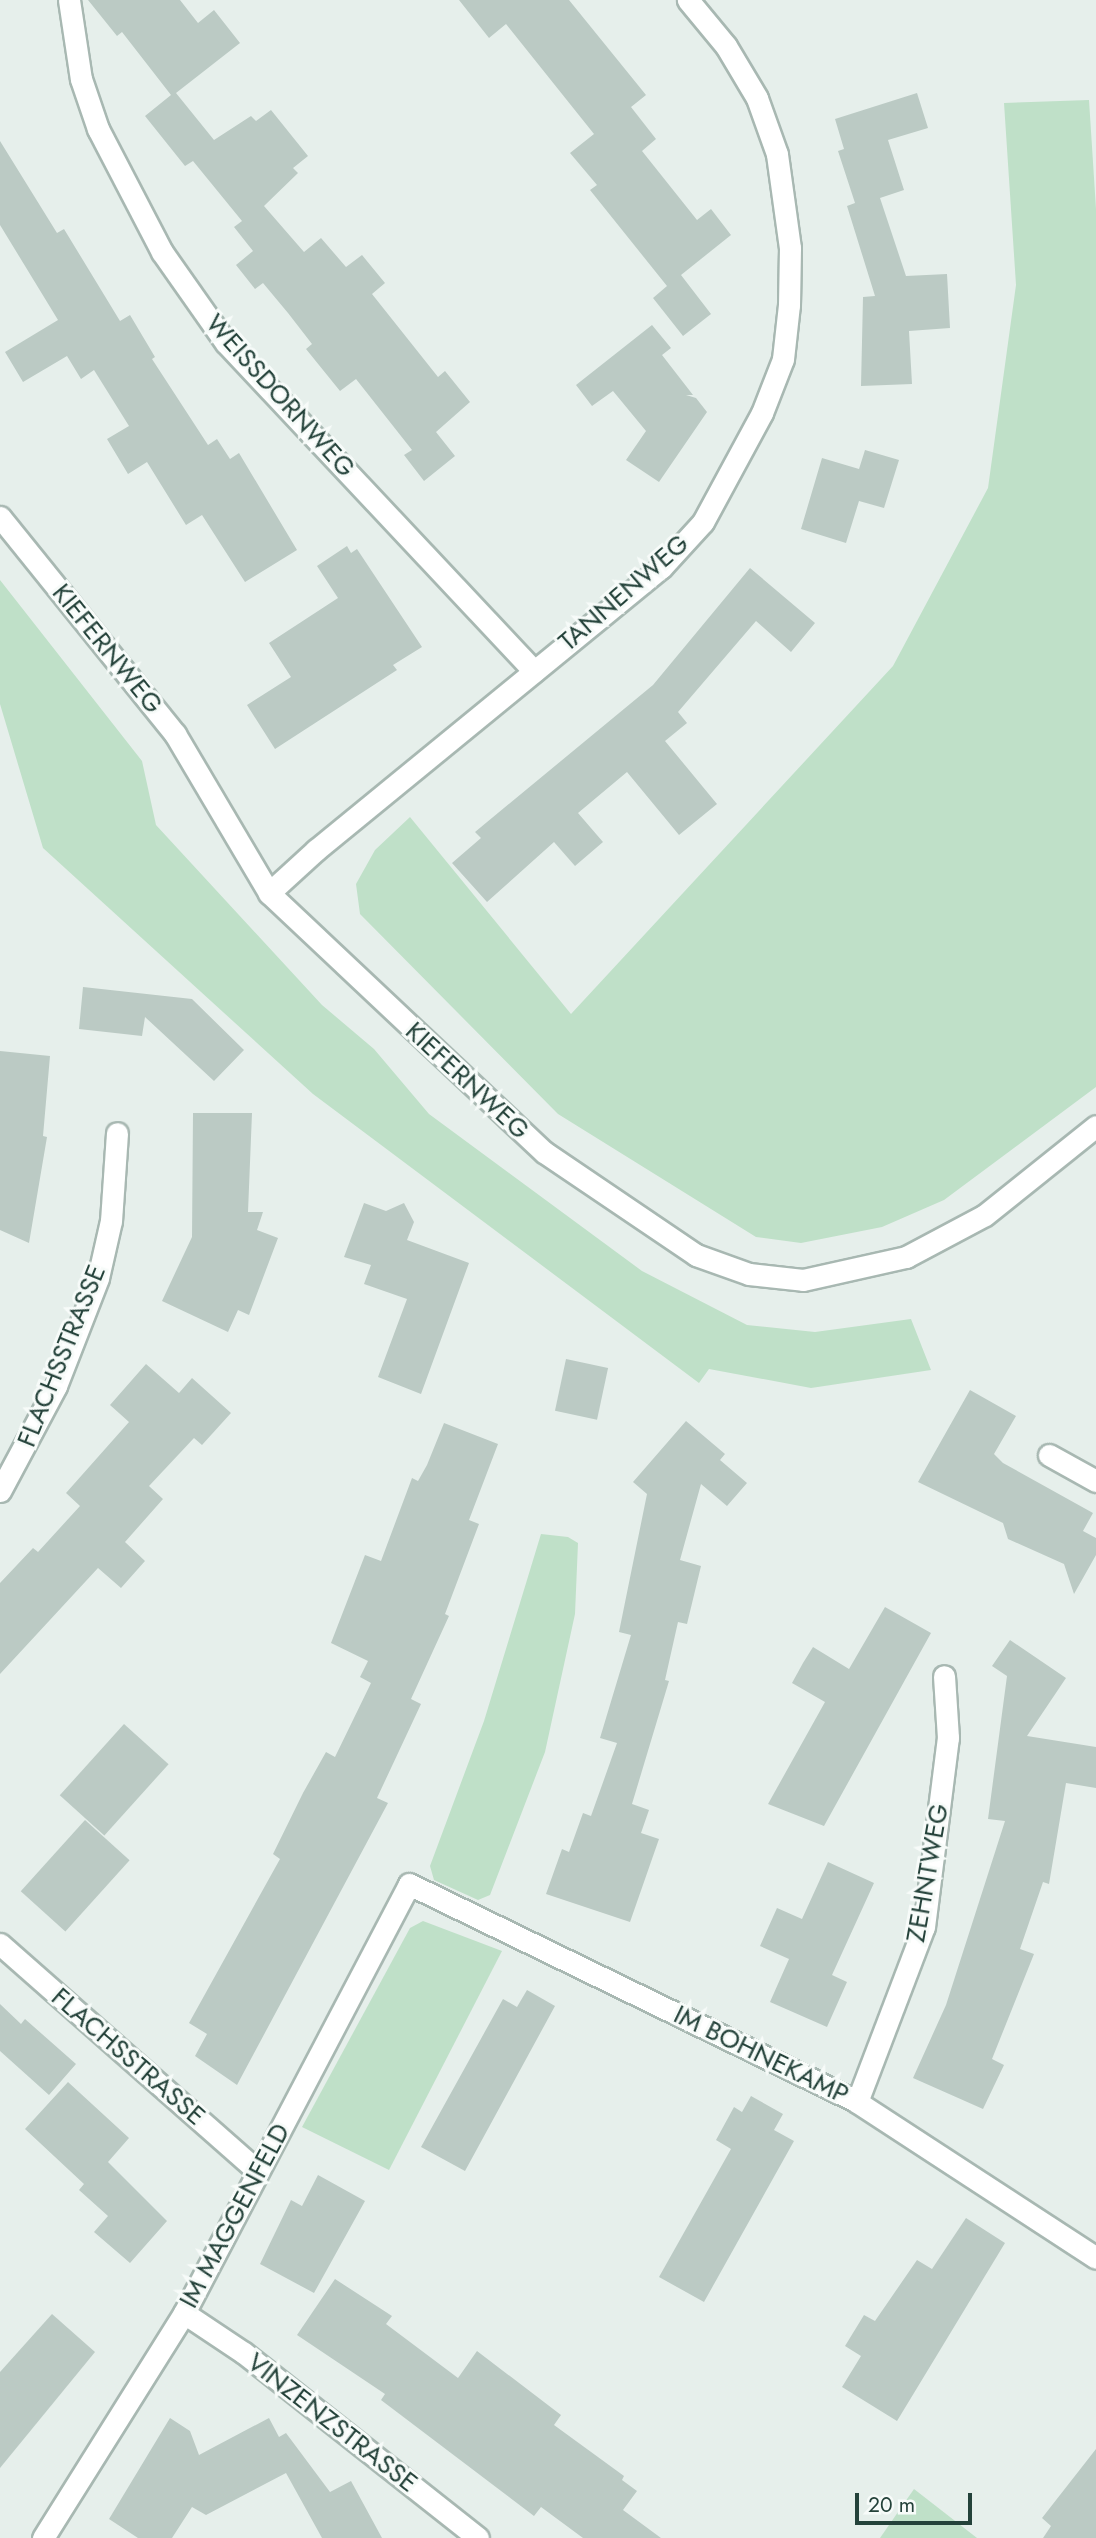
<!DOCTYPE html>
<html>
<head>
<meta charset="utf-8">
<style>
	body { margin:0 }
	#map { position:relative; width:1096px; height:2538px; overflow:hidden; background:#e6efeb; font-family:Jost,sans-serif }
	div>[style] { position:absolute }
	.green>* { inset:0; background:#bfe0c8 }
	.building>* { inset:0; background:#bbcac4; transform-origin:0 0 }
	.roads { filter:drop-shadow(2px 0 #a8b8b2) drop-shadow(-2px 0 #a8b8b2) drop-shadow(0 2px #a8b8b2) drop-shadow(0 -2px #a8b8b2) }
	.minor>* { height:21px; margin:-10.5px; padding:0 10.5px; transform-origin:10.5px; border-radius:10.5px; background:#fff }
	.tertiary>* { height:21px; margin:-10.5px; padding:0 10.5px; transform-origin:10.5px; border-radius:10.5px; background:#fff }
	span { translate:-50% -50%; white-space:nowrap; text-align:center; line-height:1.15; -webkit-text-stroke:6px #f7fbf9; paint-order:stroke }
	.street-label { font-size:26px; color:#24423a }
	.scale { position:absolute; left:855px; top:2493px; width:117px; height:32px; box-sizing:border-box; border:4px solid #24423a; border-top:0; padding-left:9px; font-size:21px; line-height:24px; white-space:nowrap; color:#24423a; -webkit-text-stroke:5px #f7fbf9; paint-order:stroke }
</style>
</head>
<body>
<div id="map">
	<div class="green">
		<i style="clip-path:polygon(1089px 100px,1096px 209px,1096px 1087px,944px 1200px,882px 1227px,801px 1243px,756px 1237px,558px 1114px,360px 914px,356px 884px,375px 850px,410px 817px,571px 1014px,893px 666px,988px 488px,1016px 285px,1004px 103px)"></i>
		<i style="clip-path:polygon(0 580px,142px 761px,156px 825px,322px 1005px,374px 1049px,429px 1114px,642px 1271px,747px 1325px,815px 1332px,911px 1319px,931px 1370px,811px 1388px,709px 1369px,699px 1383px,313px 1094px,43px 848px,0 704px)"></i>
		<i style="clip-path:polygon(541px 1534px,568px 1537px,578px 1543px,575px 1614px,545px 1752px,490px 1895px,478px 1900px,434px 1880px,430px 1866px,484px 1721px)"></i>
		<i style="clip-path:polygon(423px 1921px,502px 1951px,389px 2170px,302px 2127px,410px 1928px)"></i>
		<i style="clip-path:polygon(914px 2489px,977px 2538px,880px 2538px)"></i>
	</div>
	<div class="building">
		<i style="clip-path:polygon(88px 0,180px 0,198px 23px,214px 10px,240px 43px,176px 93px,214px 140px,251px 116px,256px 121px,271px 110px,308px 156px,293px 168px,298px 173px,264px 206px,304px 252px,321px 238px,346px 267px,362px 255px,385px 283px,372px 294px,438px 377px,445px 371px,470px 402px,436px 432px,455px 456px,424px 481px,404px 455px,412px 450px,356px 379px,340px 391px,306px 349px,312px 344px,288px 313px,263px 283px,255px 289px,236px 265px,253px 251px,234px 227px,242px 221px,193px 161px,185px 166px,145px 116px,171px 95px,122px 32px,117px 36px)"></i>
		<i style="clip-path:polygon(459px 0,569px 0,646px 95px,631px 107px,656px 139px,642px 151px,697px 220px,711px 209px,731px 235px,681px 275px,711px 314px,683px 336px,653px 298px,667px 286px,590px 190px,597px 185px,570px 153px,594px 134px,506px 24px,489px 38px)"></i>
		<i style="clip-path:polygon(917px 93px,928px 128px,888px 140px,904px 190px,880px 198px,906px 276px,947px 274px,950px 328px,909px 331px,912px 384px,861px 386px,863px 297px,875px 296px,847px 206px,855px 203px,838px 151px,844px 149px,835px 119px)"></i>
		<i style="clip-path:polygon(0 141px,57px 233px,64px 229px,120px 321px,130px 315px,155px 357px,152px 359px,208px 445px,217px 439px,230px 459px,239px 453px,297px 550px,245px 582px,202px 515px,186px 525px,147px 462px,128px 474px,107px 439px,129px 426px,94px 370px,81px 379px,67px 356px,23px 382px,5px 352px,58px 320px,0 225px)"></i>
		<i style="clip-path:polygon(652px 325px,671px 348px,662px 355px,693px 395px,686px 395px,696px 398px,707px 412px,659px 482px,626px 460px,646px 431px,613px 391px,592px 406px,576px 385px)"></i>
		<i style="clip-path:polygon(865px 450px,899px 460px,884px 508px,859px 501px,846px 543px,801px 529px,822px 458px,859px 469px)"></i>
		<i style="clip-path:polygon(347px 546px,351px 553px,357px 549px,422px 647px,393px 665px,397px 670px,275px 749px,247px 705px,291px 677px,269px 643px,338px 598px,317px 566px)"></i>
		<i style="clip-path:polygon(750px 568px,815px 623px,791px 652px,756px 621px,678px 712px,687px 723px,665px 741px,717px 804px,679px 835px,627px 772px,578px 813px,603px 842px,575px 866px,554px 842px,487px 902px,452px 863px,481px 838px,475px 832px,653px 685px)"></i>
		<i style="clip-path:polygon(83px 987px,192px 999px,244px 1050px,214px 1081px,145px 1017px,142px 1036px,79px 1029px)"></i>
		<i style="clip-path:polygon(0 1051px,50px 1056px,43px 1136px,47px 1137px,29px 1243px,0 1230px)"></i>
		<i style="clip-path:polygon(193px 1113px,252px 1113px,248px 1212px,263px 1212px,257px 1230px,278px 1238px,249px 1315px,238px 1310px,228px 1332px,162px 1301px,192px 1237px)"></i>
		<i style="clip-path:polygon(364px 1203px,386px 1211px,404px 1203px,414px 1222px,407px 1240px,469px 1263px,421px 1394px,378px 1377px,407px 1299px,364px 1284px,371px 1265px,344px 1257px)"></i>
		<i style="left:566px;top:1359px;width:43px;height:53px;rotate:12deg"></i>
		<i style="clip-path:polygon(146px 1364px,179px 1393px,192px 1378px,231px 1413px,202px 1445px,194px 1438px,149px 1486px,163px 1499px,125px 1542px,145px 1561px,121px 1588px,98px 1568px,0 1674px,0 1583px,33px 1548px,38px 1552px,80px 1506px,66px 1493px,129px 1422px,110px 1405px)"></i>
		<i style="clip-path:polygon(970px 1390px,1016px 1416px,994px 1454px,1003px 1463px,1093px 1513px,1083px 1531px,1096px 1538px,1096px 1555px,1074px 1594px,1064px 1564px,1008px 1539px,1003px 1523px,918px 1482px)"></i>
		<i style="clip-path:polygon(686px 1421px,725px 1454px,720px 1460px,747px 1483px,727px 1506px,701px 1484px,680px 1560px,701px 1566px,687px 1624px,678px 1622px,665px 1680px,669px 1681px,632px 1804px,649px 1810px,641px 1833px,659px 1839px,630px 1922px,546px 1894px,562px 1849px,569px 1852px,583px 1813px,591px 1816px,617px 1743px,600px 1738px,631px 1635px,619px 1632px,647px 1494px,633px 1482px)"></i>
		<i style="clip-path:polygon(444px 1423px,498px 1444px,469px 1520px,479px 1524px,445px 1614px,449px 1616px,411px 1699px,421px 1704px,377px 1798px,388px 1803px,237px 2085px,195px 2056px,207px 2034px,189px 2023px,280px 1859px,273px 1854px,303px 1793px,326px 1752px,335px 1757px,371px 1683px,360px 1677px,368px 1661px,331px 1643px,365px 1555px,381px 1561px,412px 1478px,418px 1481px,427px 1465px)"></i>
		<i style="clip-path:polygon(885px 1607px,931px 1633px,824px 1826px,768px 1804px,825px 1702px,792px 1683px,803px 1663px,813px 1647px,849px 1669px)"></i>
		<i style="clip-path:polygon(1010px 1640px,1066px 1678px,1027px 1736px,1096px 1747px,1096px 1788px,1066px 1783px,1049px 1884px,1043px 1882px,1020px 1949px,1034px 1954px,992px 2059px,1004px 2065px,983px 2109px,913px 2078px,946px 2005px,1005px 1821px,988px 1819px,1007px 1676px,992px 1666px)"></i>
		<i style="left:124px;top:1724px;width:60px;height:96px;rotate:42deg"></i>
		<i style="left:85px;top:1820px;width:60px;height:96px;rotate:42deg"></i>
		<i style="clip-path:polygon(828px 1862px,874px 1883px,832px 1975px,847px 1982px,827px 2027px,770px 2002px,789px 1959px,760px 1946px,777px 1908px,802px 1919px)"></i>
		<i style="clip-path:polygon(527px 1990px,555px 2006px,465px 2171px,421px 2147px,503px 1999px,517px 2007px)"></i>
		<i style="clip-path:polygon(0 2004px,21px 2024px,25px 2019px,76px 2064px,49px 2095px,0 2051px)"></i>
		<i style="clip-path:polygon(68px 2082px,129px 2138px,108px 2162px,167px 2221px,130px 2263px,94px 2232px,108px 2216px,79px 2190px,84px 2184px,25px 2129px)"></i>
		<i style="clip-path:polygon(751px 2096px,783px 2114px,774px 2130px,794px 2141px,704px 2302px,659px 2277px,731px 2149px,716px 2140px,734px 2107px,742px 2112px)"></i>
		<i style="clip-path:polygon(318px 2175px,365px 2201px,314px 2293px,260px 2264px,291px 2200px,302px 2206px)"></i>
		<i style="clip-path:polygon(966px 2218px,1005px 2243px,897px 2421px,842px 2387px,861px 2356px,845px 2346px,864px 2315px,875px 2321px,917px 2260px,932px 2269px)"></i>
		<i style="clip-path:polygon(335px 2279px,392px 2316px,386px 2324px,458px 2378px,477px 2351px,561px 2415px,554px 2425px,624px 2476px,622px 2480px,637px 2491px,623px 2510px,661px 2538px,583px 2538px,541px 2507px,534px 2516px,381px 2400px,385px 2394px,297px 2335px)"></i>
		<i style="clip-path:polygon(52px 2314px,95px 2352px,0 2468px,0 2372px)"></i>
		<i style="clip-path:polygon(170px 2418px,190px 2431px,199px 2455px,269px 2418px,279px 2437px,286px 2433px,330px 2492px,351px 2481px,382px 2538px,322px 2538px,286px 2473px,206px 2515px,192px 2507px,172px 2538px,138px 2538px,109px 2519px)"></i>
		<i style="clip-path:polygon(1096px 2449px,1096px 2538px,1043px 2538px,1051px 2526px,1042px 2518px)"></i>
	</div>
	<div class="roads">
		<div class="minor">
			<i style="left:69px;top:0;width:80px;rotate:81.4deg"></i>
			<i style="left:81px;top:79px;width:53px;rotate:71.2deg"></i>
			<i style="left:98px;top:129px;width:139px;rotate:62.5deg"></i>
			<i style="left:162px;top:252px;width:111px;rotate:54.9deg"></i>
			<i style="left:226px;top:343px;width:450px;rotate:46.8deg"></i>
			<i style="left:269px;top:893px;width:64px;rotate:-42.5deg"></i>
			<i style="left:316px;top:850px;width:446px;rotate:-39.3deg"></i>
			<i style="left:661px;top:568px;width:62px;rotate:-47.6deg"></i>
			<i style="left:703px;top:522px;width:124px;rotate:-61.6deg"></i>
			<i style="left:762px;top:413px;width:58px;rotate:-68.7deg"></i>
			<i style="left:783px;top:359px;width:54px;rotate:-83.7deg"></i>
			<i style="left:789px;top:305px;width:57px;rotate:-89deg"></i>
			<i style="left:790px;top:248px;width:95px;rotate:-97.9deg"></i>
			<i style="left:777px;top:154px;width:59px;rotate:-109.7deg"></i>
			<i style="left:757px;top:98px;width:61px;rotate:-120.8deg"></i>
			<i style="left:726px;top:46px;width:60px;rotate:-129.6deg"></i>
			<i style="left:1049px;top:1455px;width:54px;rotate:29deg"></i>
			<i style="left:0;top:1491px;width:119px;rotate:-61.9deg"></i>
			<i style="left:56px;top:1386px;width:116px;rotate:-68.7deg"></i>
			<i style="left:98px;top:1278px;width:58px;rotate:-77.2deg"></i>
			<i style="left:111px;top:1221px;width:88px;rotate:-86.1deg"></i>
			<i style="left:0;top:1944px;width:341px;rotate:41.4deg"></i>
			<i style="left:857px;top:2102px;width:187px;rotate:-69.1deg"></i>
			<i style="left:924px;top:1927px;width:191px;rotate:-82.8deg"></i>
			<i style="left:948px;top:1738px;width:62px;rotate:-93.7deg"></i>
			<i style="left:184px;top:2313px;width:72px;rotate:33.7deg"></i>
			<i style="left:244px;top:2353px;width:298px;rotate:38.3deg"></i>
			<i style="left:43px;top:2538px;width:266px;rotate:-57.9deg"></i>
			<i style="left:184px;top:2313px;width:484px;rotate:-62.3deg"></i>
			<i style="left:409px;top:1884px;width:498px;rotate:25.9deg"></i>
			<i style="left:857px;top:2102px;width:285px;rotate:33.1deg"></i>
		</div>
		<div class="tertiary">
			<i style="left:0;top:517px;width:279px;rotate:51.1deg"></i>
			<i style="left:175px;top:734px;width:185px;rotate:59.4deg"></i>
			<i style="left:269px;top:893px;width:378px;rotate:43.3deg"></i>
			<i style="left:544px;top:1152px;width:184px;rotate:34.1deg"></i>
			<i style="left:696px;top:1255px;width:56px;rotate:19.7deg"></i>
			<i style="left:749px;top:1274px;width:54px;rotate:6.3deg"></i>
			<i style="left:803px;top:1280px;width:106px;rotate:-12.6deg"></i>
			<i style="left:906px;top:1257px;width:89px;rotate:-28deg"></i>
			<i style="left:985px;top:1215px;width:142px;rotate:-38.7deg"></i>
		</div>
	</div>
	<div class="street-label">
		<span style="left:280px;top:396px;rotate:48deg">WEISSDORNWEG</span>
		<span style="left:624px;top:593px;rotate:-41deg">TANNENWEG</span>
		<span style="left:107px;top:649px;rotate:51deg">KIEFERNWEG</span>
		<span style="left:467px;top:1081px;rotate:43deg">KIEFERNWEG</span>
		<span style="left:62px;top:1356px;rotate:-68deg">FLACHSSTRASSE</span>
		<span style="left:928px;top:1873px;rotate:-80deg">ZEHNTWEG</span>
		<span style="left:761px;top:2055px;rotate:26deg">IM BOHNEKAMP</span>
		<span style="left:128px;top:2057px;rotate:41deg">FLACHSSTRASSE</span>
		<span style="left:235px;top:2216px;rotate:-62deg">IM MAGGENFELD</span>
		<span style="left:332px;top:2423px;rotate:38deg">VINZENZSTRASSE</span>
	</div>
	<div class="scale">20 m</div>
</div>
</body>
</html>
